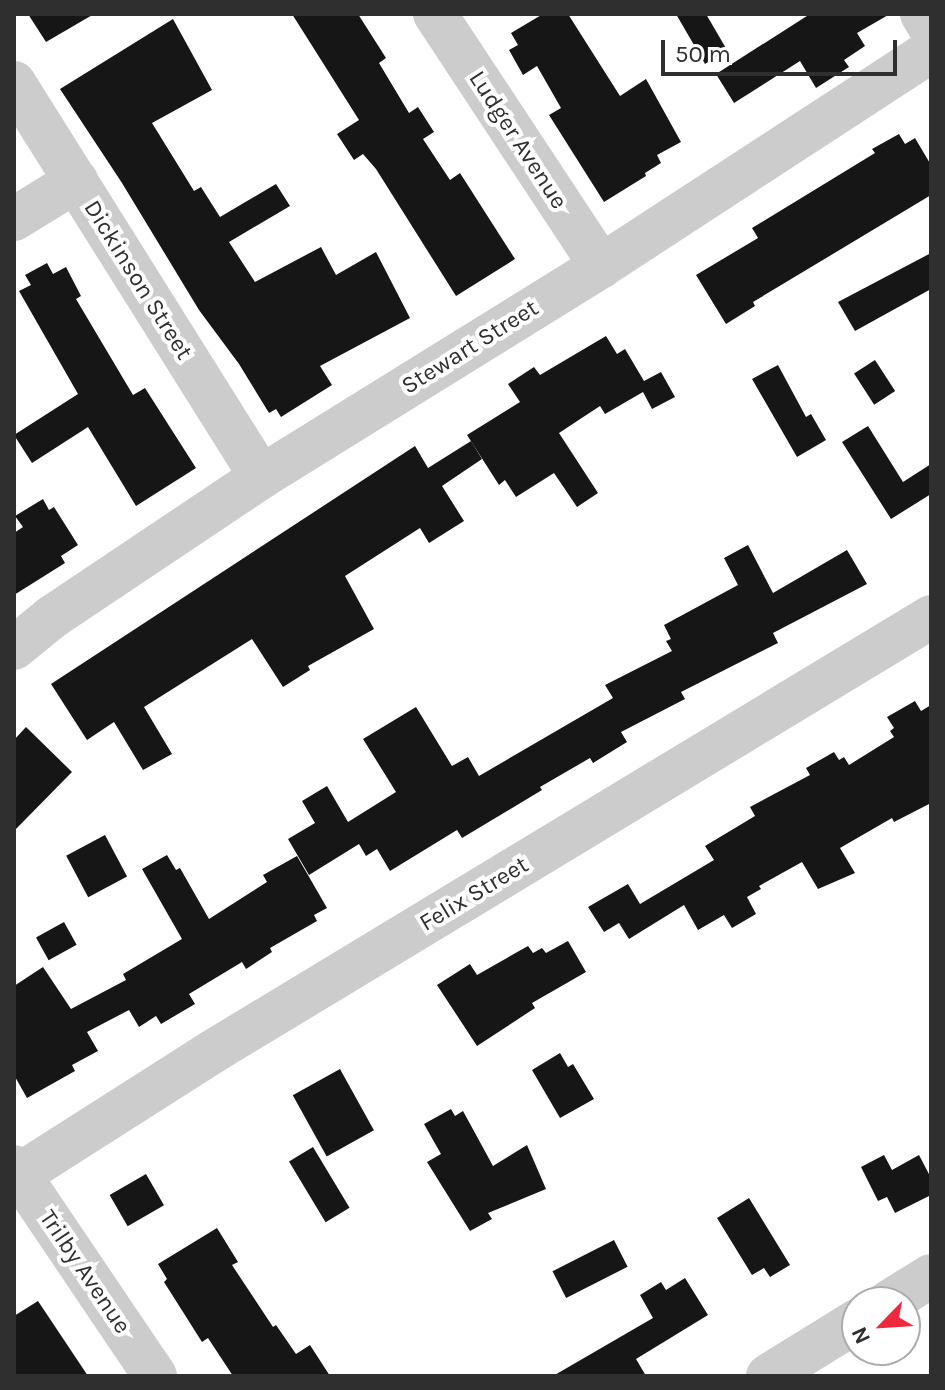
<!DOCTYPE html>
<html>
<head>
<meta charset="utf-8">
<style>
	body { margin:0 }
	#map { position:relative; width:945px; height:1390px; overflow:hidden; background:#fff; font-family:Karla,sans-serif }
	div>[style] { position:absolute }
	.building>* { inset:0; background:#161616; transform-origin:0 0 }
	.minor>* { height:44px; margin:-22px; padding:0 22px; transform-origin:22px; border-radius:22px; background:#ccc }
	span { translate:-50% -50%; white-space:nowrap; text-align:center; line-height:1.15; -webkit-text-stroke:8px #fff; paint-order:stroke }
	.street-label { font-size:24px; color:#2f2f2f }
	.frame { position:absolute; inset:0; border:16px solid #2f2f2f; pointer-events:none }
	.north { position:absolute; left:841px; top:1286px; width:80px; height:80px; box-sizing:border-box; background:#fff; border:2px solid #acacac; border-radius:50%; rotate:245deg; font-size:22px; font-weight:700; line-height:32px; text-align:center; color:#2f2f2f }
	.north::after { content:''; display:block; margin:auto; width:28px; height:36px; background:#ef293e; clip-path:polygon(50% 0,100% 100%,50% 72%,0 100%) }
	.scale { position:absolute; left:661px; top:40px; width:236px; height:36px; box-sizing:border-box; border:4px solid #2f2f2f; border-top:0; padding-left:10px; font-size:24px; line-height:28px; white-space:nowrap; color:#2f2f2f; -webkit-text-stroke:6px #fff; paint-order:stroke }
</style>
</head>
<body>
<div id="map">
	<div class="building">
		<i style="clip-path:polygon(28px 14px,94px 14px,46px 42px)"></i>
		<i style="clip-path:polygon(292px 14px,358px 14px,386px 58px,379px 63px,409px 113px,418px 107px,434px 132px,423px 139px,450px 180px,460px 173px,515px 259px,456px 296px,376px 169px,363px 154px,354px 160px,337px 134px,359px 120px)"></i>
		<i style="clip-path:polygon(543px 14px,568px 14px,620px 96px,646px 79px,681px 142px,657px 155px,661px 163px,645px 173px,646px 176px,604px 202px,549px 115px,561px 108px,537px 66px,523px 75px,509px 50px,518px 45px,511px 33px)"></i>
		<i style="clip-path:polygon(676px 14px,706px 14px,727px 50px,705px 64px)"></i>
		<i style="clip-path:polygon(810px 14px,890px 14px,857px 33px,865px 46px,844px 60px,849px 67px,816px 88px,800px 61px,734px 103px,716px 74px)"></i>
		<i style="clip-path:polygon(173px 19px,212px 90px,152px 123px,194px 191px,201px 187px,220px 217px,276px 184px,290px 206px,229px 242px,255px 282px,321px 247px,336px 275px,376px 252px,410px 318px,320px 366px,332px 385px,281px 417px,276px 409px,269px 413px,239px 364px,199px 310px,122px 183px,60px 89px)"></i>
		<i style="clip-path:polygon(899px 134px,905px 144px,915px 138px,931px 165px,931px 195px,753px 302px,755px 306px,726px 324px,696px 275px,758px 238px,752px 228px,875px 153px,872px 149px)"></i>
		<i style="clip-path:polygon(931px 253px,931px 289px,855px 331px,838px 302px)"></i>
		<i style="clip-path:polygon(47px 263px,53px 274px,66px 267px,81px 296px,76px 299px,133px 395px,145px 388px,196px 468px,136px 506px,88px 427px,32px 463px,14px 435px,78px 394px,19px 291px,31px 285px,25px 275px)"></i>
		<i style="clip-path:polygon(606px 336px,617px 354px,625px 349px,644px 381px,661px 372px,675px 397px,652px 409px,643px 392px,605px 414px,600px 406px,559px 433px,598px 493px,577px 507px,554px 473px,516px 497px,505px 480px,499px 485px,467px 435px,520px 402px,508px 384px,534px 367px,540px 375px)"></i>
		<i style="left:875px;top:360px;width:37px;height:25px;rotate:57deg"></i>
		<i style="clip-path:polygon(778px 365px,806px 417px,811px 414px,826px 440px,797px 457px,752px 379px)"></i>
		<i style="clip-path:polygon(868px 426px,903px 482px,931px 464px,931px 494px,891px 519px,842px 442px)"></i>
		<i style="clip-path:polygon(471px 441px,482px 459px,442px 486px,464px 521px,429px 543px,420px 528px,345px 576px,374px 629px,308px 666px,310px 670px,283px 687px,252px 639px,144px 707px,172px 754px,143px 770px,114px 722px,87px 740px,51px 684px,415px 446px,428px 468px)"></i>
		<i style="clip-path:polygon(43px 499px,49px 510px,54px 507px,78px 545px,61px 556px,65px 563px,14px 595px,14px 533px,23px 527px,15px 516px)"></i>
		<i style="clip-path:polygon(748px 545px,773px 593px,847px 550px,867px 584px,773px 633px,778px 643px,681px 692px,685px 699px,621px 732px,627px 742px,593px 763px,590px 758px,540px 787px,542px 790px,462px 838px,457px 830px,390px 871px,377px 849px,366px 856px,359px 844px,309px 875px,288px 839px,315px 823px,302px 801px,327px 786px,348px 822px,396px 792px,363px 739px,416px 707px,452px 766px,468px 757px,479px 776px,613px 698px,605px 685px,672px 651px,666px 641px,671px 639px,664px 625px,738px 585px,724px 558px)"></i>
		<i style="clip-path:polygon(915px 701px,921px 711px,931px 705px,931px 803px,894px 822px,892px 818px,840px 848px,855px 873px,818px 889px,802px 862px,759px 886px,761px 889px,747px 897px,756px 914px,732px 928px,724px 915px,698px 930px,684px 905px,629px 939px,619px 923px,604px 932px,588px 907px,628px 884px,640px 904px,714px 860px,705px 846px,755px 816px,750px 807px,810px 775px,806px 768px,834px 752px,839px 760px,844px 757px,849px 765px,894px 737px,890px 731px,894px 728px,887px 717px)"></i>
		<i style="clip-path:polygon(26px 727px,72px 772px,14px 831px,14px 740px)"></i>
		<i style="left:105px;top:835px;width:47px;height:44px;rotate:62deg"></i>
		<i style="clip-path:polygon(167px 855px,176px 870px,180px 868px,209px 919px,267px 882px,263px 875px,297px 856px,327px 908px,314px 915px,317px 921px,270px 948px,272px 952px,246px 969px,242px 962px,189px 994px,195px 1004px,161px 1024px,156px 1016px,139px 1027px,129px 1010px,87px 1032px,98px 1051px,72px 1065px,75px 1071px,27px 1098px,14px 1075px,14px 986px,43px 967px,71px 1009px,126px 980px,123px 974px,182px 939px,142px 869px)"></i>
		<i style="left:64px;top:922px;width:26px;height:32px;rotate:61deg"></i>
		<i style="clip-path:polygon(568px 941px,586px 972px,532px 1003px,535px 1008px,477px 1046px,437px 985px,470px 964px,477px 975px,528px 946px,533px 953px,542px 948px,546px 953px)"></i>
		<i style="clip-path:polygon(560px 1053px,568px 1067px,573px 1064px,594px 1099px,560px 1118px,532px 1070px)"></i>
		<i style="left:340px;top:1069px;width:70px;height:54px;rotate:61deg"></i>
		<i style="clip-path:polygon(451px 1109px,455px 1116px,463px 1111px,493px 1166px,527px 1145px,546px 1189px,488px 1213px,492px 1219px,470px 1231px,427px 1162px,441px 1154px,424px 1124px)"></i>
		<i style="left:313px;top:1147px;width:71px;height:28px;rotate:59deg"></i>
		<i style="clip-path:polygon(884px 1155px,892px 1170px,919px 1155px,931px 1178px,931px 1195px,895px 1213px,887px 1197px,878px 1201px,861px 1167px)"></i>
		<i style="left:146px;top:1174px;width:36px;height:42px;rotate:60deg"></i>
		<i style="clip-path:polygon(749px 1198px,790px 1265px,770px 1277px,764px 1268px,752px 1275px,717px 1218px)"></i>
		<i style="clip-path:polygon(217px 1228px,238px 1262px,232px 1265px,273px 1327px,276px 1325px,296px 1354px,310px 1345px,330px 1376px,233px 1376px,208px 1338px,202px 1342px,164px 1282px,167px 1279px,158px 1264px)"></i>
		<i style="left:614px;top:1240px;width:30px;height:69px;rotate:63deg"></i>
		<i style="clip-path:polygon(685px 1278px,708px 1315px,636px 1359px,646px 1376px,553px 1376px,653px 1318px,640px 1295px,661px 1282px,666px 1290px)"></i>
		<i style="clip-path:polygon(38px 1301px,88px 1376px,14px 1376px,14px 1316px)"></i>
	</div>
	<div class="minor">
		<i style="left:435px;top:14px;width:302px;rotate:56.6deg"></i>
		<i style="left:922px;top:14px;width:17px;rotate:59deg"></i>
		<i style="left:14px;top:83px;width:465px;rotate:57.9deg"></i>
		<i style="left:14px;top:219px;width:73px;rotate:-31.5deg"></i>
		<i style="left:14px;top:648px;width:49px;rotate:-39.2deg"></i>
		<i style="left:52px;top:617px;width:252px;rotate:-33.8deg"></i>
		<i style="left:261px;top:477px;width:400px;rotate:-31.8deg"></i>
		<i style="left:601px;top:266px;width:394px;rotate:-33.1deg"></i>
		<i style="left:14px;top:1167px;width:252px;rotate:56deg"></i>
		<i style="left:19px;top:1175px;width:229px;rotate:-32.5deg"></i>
		<i style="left:212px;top:1052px;width:840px;rotate:-31.17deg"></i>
		<i style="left:889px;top:1302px;width:49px;rotate:-31.8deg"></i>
		<i style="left:768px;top:1376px;width:105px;rotate:-31.7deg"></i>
	</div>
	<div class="street-label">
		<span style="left:518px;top:140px;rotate:57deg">Ludger Avenue</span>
		<span style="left:138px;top:280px;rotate:58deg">Dickinson Street</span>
		<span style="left:470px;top:347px;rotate:-32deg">Stewart Street</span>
		<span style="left:474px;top:894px;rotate:-31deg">Felix Street</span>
		<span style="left:85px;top:1272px;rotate:56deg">Trilby Avenue</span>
	</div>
	<div class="frame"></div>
	<div class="north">N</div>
	<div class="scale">50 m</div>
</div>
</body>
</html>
